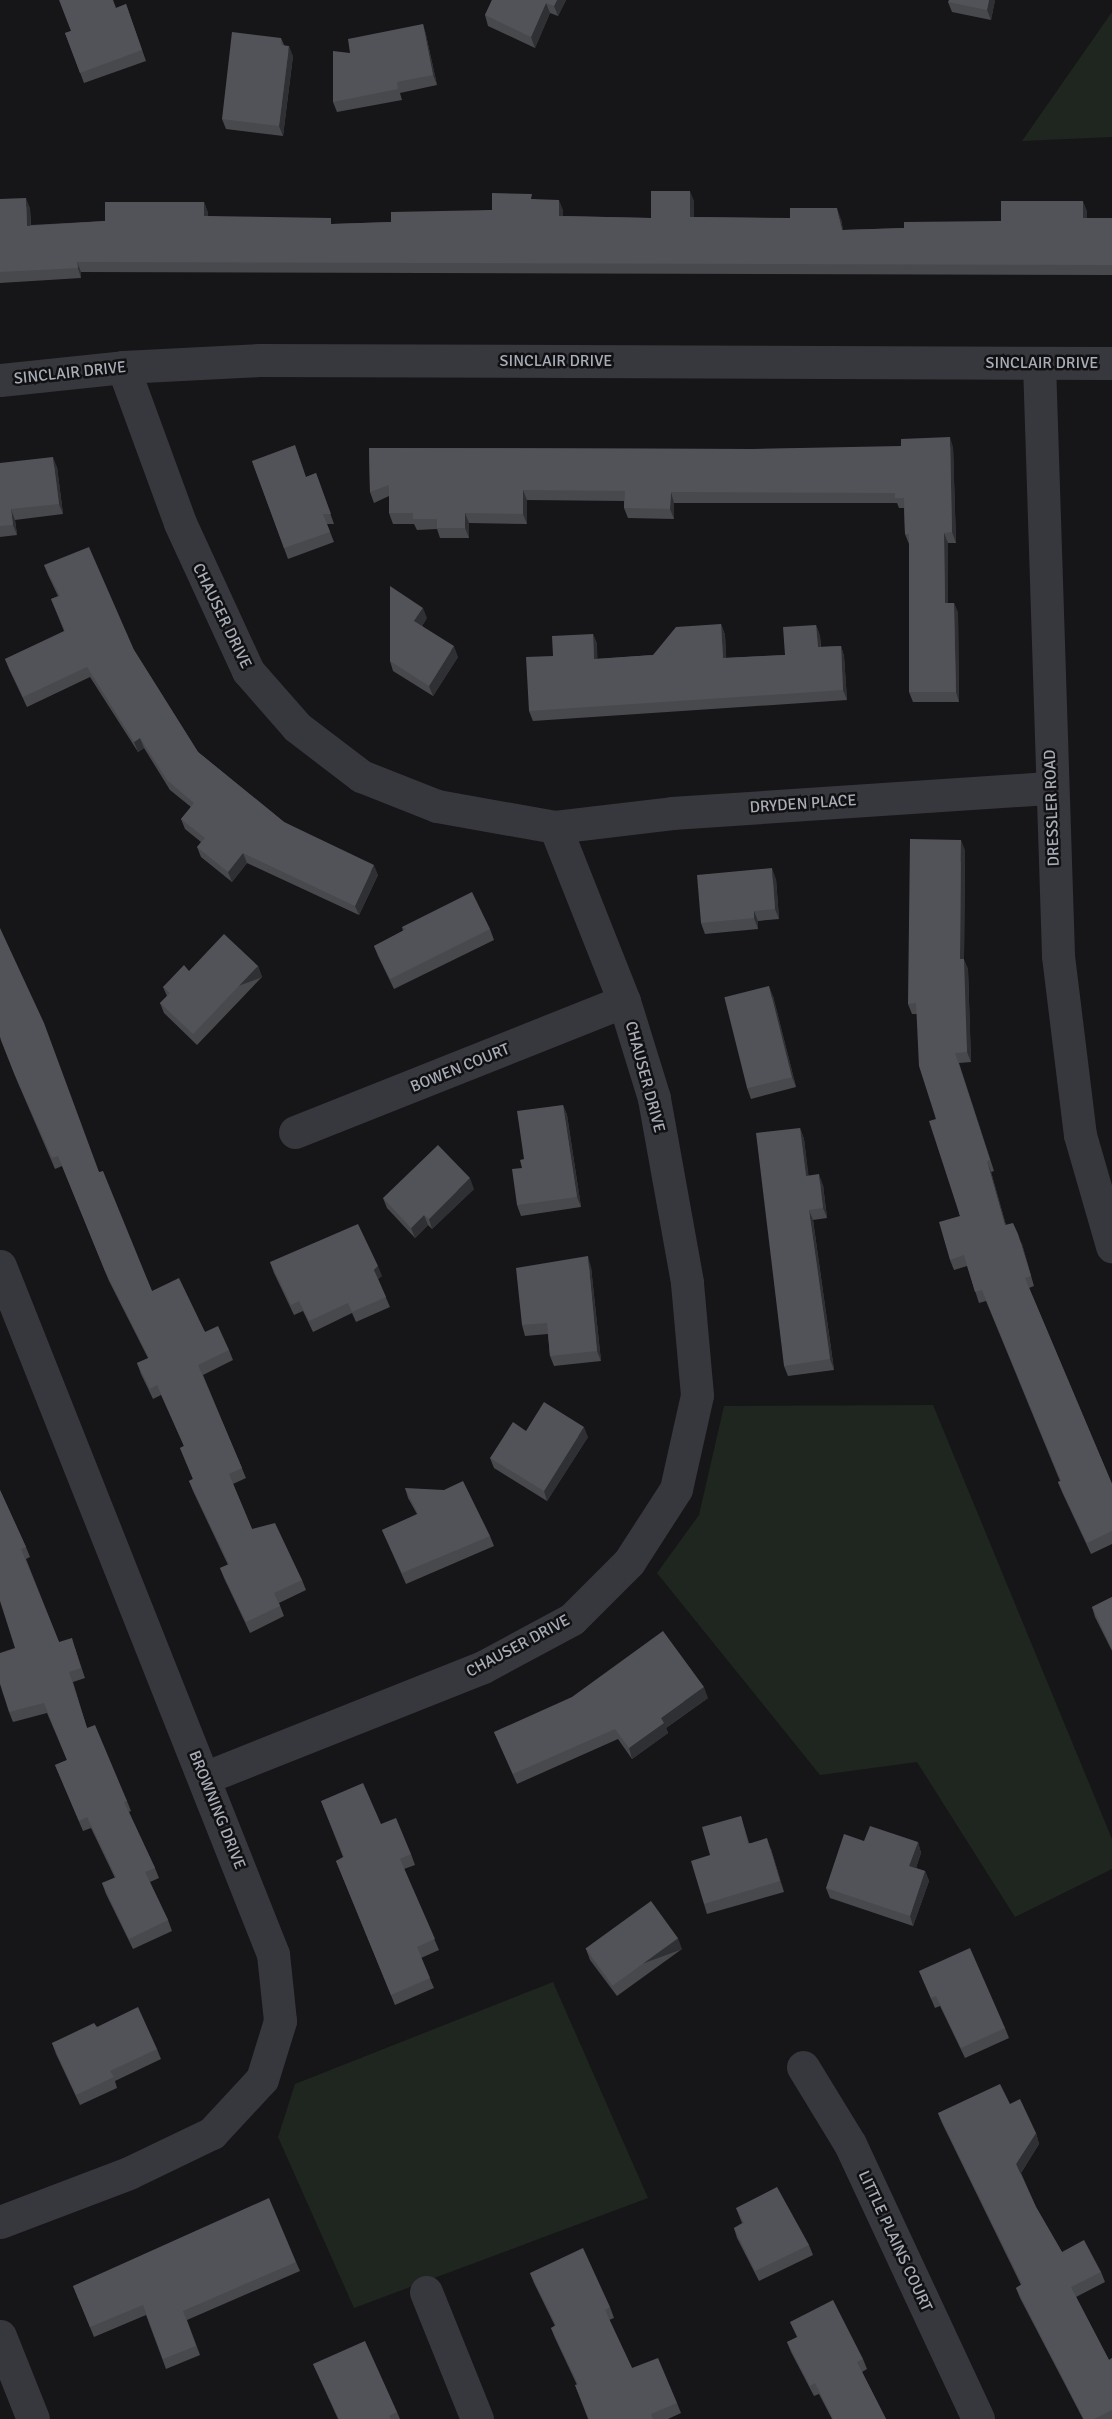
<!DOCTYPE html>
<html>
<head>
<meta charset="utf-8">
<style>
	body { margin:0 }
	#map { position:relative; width:1112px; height:2419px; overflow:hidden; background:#161618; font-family:Signika,sans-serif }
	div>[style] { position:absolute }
	.green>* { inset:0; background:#1e261f }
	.street>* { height:33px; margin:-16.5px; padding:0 16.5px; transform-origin:16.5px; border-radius:16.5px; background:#37383d }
	.wall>* { inset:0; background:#47494d }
	.shaded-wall>* { inset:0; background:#2f3033; transform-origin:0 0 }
	.building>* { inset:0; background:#525359; transform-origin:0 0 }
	span { translate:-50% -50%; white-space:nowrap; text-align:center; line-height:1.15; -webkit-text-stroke:5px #111113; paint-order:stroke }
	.street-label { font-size:16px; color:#a8adb8 }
</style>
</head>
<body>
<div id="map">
	<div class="green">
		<i style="clip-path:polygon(1112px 12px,1112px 137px,1022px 141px)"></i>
		<i style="clip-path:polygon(933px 1405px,1112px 1839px,1112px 1869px,1015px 1917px,917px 1762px,820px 1775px,657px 1573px,699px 1515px,724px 1406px)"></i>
		<i style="clip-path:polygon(553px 1982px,648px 2198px,354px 2308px,278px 2137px,295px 2084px)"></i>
	</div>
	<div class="street">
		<i style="left:1039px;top:363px;width:593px;rotate:88.16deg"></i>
		<i style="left:1058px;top:956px;width:180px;rotate:83deg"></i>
		<i style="left:1080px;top:1135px;width:116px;rotate:73.9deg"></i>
		<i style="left:123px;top:367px;width:166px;rotate:69.9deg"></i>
		<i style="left:180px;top:523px;width:163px;rotate:65.3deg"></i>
		<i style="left:248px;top:671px;width:74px;rotate:48.8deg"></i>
		<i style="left:297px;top:727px;width:81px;rotate:37.4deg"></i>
		<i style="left:361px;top:776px;width:82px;rotate:21.5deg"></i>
		<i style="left:437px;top:806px;width:120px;rotate:10.1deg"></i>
		<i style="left:555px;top:827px;width:118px;rotate:-6.8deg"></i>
		<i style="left:672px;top:813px;width:380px;rotate:-3.8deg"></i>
		<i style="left:0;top:380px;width:124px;rotate:-6deg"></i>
		<i style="left:123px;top:367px;width:136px;rotate:-2.9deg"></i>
		<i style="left:259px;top:360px;width:853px;rotate:0.2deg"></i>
		<i style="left:295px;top:1132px;width:354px;rotate:-21.7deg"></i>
		<i style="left:0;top:1266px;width:740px;rotate:68.36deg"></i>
		<i style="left:273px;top:1954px;width:67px;rotate:84deg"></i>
		<i style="left:280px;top:2021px;width:61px;rotate:107.2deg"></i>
		<i style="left:262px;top:2079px;width:74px;rotate:132.8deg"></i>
		<i style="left:212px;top:2133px;width:92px;rotate:154.3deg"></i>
		<i style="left:129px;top:2173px;width:138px;rotate:159.2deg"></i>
		<i style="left:204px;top:1778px;width:300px;rotate:-21.7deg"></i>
		<i style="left:483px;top:1667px;width:101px;rotate:-28.3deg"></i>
		<i style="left:572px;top:1619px;width:81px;rotate:-45deg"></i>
		<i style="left:629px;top:1562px;width:87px;rotate:-57.2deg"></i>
		<i style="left:676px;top:1489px;width:96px;rotate:-77.4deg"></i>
		<i style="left:697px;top:1395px;width:113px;rotate:-95.1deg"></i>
		<i style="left:687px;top:1282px;width:187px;rotate:-100.2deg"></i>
		<i style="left:654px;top:1098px;width:102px;rotate:-107.2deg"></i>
		<i style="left:624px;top:1001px;width:187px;rotate:-111.6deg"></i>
		<i style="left:803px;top:2067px;width:90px;rotate:58.6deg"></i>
		<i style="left:850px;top:2144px;width:303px;rotate:65deg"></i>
		<i style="left:426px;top:2292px;width:137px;rotate:68.1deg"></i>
		<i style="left:0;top:2336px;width:89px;rotate:68.3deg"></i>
	</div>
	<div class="wall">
		<i style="clip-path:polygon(492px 0,566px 0,558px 16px,550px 13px,535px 48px,488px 26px,485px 15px)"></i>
		<i style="clip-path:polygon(995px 0,991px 20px,952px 12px,948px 2px)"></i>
		<i style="clip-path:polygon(126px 4px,146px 61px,84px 83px,65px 33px,71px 31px,116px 8px)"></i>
		<i style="clip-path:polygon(423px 24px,426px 35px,437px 85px,400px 93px,402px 100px,337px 112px,333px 102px,350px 53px)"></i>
		<i style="clip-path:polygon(281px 38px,284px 45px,293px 56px,283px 136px,226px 129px,222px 119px)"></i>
		<i style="clip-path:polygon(0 199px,30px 208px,31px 225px,105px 221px,204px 202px,208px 213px,208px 216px,333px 224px,391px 222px,492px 210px,534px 199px,563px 210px,563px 216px,651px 218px,694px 201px,694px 217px,841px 219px,843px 230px,904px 228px,1001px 221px,1087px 211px,1087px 218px,1112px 218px,1112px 275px,81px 272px,81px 278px,0 283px)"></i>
		<i style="clip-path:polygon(953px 447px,956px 543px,948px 543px,948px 603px,954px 603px,958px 613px,959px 702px,913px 702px,909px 692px,909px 544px,905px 534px,904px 508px,899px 508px,897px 503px,674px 503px,674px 519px,628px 518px,624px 508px,624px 501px,527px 500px,527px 524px,469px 523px,469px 538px,440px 538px,437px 529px,417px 530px,414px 524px,393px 524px,389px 513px,389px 496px,374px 503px,370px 492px,369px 448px,752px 449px)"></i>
		<i style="clip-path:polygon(252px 461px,306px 477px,316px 473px,334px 524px,327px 524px,334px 542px,288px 559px)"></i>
		<i style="clip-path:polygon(0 463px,57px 467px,63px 514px,15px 520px,17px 535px,0 537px)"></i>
		<i style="clip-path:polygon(44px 565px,134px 650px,198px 752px,284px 822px,378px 875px,359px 915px,247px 863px,232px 882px,201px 857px,197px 847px,201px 842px,185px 829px,181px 819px,191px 807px,170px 790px,144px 748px,138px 752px,90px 677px,27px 707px,9px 669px,5px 659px,64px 631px,51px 599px,58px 596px,48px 575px)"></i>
		<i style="clip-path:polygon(427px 618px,422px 626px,458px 657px,433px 696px,393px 671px,390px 661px)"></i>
		<i style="clip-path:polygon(721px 624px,725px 635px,726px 658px,785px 655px,816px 625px,820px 636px,821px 647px,841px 646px,844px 656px,847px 700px,533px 721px,529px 711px,553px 656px,593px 634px,597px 644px,597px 659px,653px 655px)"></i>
		<i style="clip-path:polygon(965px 850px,964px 960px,968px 969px,971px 1062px,959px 1063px,994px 1171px,991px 1172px,1006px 1225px,1022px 1244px,1034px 1286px,1029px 1288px,1112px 1484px,1112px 1544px,1091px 1554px,1062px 1492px,1058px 1482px,1060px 1481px,986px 1301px,979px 1303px,967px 1266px,954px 1270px,950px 1260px,960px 1216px,936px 1119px,917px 1014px,912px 1014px,908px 1004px)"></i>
		<i style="clip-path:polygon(776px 879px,779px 919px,758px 921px,758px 929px,705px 934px,701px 923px)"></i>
		<i style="clip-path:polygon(402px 927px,490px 929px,494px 940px,394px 989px,378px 956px,374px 946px,403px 931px)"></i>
		<i style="clip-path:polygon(258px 966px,262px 977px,197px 1045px,164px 1013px,160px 1003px,167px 996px,163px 987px,189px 971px)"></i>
		<i style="clip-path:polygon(773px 996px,796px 1087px,751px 1099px,747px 1088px)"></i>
		<i style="clip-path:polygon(0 1038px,99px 1172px,152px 1291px,229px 1350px,233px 1360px,203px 1375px,246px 1478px,233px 1484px,252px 1529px,302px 1580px,306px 1590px,279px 1603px,284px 1616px,250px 1633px,224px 1578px,220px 1568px,228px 1565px,193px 1491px,189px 1481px,193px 1479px,180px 1448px,184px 1446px,161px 1395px,153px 1399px,141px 1374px,137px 1363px,148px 1358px,109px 1281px,62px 1166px,55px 1169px,18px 1083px)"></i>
		<i style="clip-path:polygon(563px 1105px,567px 1115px,581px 1207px,521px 1216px,517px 1205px,522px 1168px,524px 1159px)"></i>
		<i style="clip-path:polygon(800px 1128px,804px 1139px,808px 1175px,823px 1185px,827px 1218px,813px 1220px,834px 1370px,788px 1376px,784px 1366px)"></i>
		<i style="clip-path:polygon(474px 1189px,432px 1229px,428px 1225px,415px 1238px,387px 1208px,383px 1198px)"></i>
		<i style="clip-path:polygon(270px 1262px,382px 1276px,378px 1279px,390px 1307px,356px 1322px,352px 1313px,313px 1332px,303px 1311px,294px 1315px,274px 1273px)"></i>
		<i style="clip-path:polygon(591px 1267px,601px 1361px,554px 1366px,550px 1356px,548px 1334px,525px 1336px,522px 1325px)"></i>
		<i style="clip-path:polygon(526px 1431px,588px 1437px,547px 1501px,494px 1468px,490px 1458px)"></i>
		<i style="clip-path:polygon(405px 1488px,490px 1536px,494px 1546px,406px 1584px,382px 1530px,417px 1514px,408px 1498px)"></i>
		<i style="clip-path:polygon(0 1490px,26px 1547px,30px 1557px,26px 1559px,59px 1642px,75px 1648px,85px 1678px,73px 1682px,87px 1728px,127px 1801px,131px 1811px,129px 1812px,155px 1868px,159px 1878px,150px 1882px,168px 1920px,172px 1931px,133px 1949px,106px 1894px,102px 1883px,115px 1878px,91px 1828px,83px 1831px,55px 1765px,67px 1760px,47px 1713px,13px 1722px,9px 1712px,15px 1648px)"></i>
		<i style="clip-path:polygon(1112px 1597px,1112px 1651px,1095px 1617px,1092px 1607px)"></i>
		<i style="clip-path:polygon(708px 1698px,666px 1728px,668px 1733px,632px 1759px,618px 1739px,517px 1784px,494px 1732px)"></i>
		<i style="clip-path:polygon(321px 1801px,381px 1824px,411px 1854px,415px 1865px,404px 1869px,439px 1950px,421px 1958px,434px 1988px,395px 2005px,336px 1861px,343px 1857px)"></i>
		<i style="clip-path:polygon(741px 1816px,749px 1843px,771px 1849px,784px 1892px,707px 1914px,704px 1904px,710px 1855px)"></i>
		<i style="clip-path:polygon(918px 1842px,921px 1853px,916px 1868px,925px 1871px,929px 1881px,913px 1926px,830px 1898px,826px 1888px)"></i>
		<i style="clip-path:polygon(586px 1949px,682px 1949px,617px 1996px,590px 1960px)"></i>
		<i style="clip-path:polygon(919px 1971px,1005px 2028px,1009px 2038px,965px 2058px,940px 2006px,935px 2008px)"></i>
		<i style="clip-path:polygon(97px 2027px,157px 2049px,161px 2059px,115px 2081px,117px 2088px,80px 2105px,56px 2054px,52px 2043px)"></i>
		<i style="clip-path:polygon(1010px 2104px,1036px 2133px,1039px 2144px,1021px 2173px,1036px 2207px,1062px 2252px,1101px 2272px,1105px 2282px,1076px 2297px,1109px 2360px,1112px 2358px,1112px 2419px,1083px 2419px,1020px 2298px,1016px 2288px,1021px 2285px,942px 2123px,938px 2113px)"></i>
		<i style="clip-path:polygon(736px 2208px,809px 2245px,813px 2255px,759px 2281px,737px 2238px,734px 2228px,742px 2223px)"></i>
		<i style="clip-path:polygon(296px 2262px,300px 2271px,187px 2320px,200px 2355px,166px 2369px,146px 2315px,94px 2337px,73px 2286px)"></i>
		<i style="clip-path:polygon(530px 2273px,610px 2307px,614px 2318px,609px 2320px,632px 2368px,677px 2403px,681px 2413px,668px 2419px,588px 2419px,575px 2385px,577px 2385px,555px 2338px,551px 2328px,555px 2326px,534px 2283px)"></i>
		<i style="clip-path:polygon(790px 2322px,863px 2359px,867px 2369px,862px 2372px,886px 2419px,832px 2419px,819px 2394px,814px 2396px,791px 2352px,787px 2342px,797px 2337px)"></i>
		<i style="clip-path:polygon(313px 2364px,397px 2412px,400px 2419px,338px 2419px)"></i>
	</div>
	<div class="shaded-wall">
		<i style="clip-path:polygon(557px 0,566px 0,558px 16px,554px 6px)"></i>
		<i style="clip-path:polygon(989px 0,995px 0,991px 20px,987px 10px)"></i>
		<i style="clip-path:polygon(546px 3px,550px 13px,535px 48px,531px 37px)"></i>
		<i style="clip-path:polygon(423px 24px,426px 35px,437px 85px,433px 75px)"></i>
		<i style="clip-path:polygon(289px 46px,293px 56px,283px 136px,279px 126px)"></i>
		<i style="clip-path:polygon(690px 191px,694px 201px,694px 228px,690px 217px)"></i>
		<i style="clip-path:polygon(26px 198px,30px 208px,31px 236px,27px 226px)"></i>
		<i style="clip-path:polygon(559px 200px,563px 210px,563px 226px,559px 216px)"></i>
		<i style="clip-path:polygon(1083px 201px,1087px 211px,1087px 229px,1083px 218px)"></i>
		<i style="clip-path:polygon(204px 202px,208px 213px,208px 226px,204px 216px)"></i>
		<i style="clip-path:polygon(837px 208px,841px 219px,845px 240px,842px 230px)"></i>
		<i style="clip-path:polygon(77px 262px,81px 272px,81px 278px,78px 268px)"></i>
		<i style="clip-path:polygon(950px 437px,953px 447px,956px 543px,952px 532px)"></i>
		<i style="clip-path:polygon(53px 457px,57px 467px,63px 514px,59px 504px)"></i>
		<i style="clip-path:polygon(523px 490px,527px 500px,527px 524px,523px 514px)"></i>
		<i style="clip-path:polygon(671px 492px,674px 503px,674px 519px,670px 509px)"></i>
		<i style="clip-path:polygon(11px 509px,15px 520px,17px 535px,13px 525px)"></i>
		<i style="clip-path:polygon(465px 513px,469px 523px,469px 538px,465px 528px)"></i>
		<i style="clip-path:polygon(944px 533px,948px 543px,948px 613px,945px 603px)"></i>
		<i style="clip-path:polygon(954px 603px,958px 613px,959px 702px,956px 692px)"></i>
		<i style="clip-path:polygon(423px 608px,427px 618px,418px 632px,414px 621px)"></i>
		<i style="clip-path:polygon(721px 624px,725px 635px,727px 668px,723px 658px)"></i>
		<i style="clip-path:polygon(816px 625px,820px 636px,821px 658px,818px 647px)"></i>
		<i style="clip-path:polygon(593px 634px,597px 644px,598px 669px,594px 659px)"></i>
		<i style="clip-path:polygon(454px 646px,458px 657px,433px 696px,429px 686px)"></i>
		<i style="clip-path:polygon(841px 646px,844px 656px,847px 700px,843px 690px)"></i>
		<i style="clip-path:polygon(140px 738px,144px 748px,138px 752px,134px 742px)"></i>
		<i style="clip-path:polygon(961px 840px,965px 850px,964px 960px,968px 969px,971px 1062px,967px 1052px,960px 959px)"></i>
		<i style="clip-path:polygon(243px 853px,247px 863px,232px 882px,228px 872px)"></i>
		<i style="clip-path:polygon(374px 865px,378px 875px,359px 915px,355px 906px)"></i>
		<i style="clip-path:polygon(772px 868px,776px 879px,779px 919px,775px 909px)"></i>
		<i style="clip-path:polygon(754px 911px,758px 921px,758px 929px,754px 918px)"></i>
		<i style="left:258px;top:966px;width:12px;height:94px;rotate:70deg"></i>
		<i style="clip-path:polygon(769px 986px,773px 996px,796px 1087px,792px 1077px)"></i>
		<i style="clip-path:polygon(563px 1105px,567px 1115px,581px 1207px,577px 1197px)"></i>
		<i style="clip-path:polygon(800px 1128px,804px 1139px,810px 1186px,806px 1176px)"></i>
		<i style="clip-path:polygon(987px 1161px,991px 1172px,1009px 1236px,1005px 1225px)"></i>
		<i style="clip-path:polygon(819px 1174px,823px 1185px,827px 1218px,823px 1208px)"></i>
		<i style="clip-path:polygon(470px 1178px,474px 1189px,432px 1229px,429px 1219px)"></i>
		<i style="clip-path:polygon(809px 1210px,813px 1220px,834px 1370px,830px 1359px)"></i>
		<i style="clip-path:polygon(424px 1215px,428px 1225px,415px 1238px,411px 1228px)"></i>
		<i style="clip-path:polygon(1018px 1234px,1022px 1244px,1034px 1286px,1031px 1276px)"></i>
		<i style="clip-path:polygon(588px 1256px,591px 1267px,601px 1361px,597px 1351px)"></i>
		<i style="clip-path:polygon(378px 1266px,382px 1276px,377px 1280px,374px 1270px)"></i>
		<i style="clip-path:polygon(584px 1427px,588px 1437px,547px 1501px,544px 1491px)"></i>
		<i style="clip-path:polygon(704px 1687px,708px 1698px,666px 1728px,668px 1733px,632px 1759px,629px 1748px,661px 1718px)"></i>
		<i style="clip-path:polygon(767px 1838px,771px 1849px,784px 1892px,780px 1881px)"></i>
		<i style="clip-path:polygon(918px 1842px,921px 1853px,913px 1876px,909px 1866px)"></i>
		<i style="clip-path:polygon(925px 1871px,929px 1881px,913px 1926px,910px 1916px)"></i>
		<i style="left:678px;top:1938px;width:12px;height:81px;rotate:70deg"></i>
		<i style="clip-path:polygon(1036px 2133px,1039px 2144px,1020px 2174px,1016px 2164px)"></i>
	</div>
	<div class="building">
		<i style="clip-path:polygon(59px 0,113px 0,116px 8px,126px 4px,142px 50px,80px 73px,65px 33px,71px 31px)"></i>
		<i style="clip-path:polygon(492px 0,557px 0,554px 6px,546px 3px,531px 37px,485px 15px)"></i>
		<i style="clip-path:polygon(949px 0,989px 0,987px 10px,948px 2px)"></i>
		<i style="clip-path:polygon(423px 24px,433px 75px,397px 82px,398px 89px,333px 102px,333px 51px,350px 53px,348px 39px)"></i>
		<i style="clip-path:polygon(232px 32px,281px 38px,281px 45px,289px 46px,279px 126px,222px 119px)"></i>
		<i style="clip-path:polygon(651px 191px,690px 191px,690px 217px,790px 218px,790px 208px,837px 208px,842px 230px,904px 228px,904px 222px,1001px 221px,1001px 201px,1083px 201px,1083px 218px,1112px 218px,1112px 265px,77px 262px,78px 268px,0 272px,0 199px,26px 198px,27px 226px,105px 221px,105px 202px,204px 202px,204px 216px,331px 218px,331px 224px,391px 222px,391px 212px,492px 210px,492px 193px,532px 194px,531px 199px,559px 200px,559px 216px,651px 218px)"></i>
		<i style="clip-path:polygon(950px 437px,952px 532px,944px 533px,945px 603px,954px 603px,956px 692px,909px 692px,909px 534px,905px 534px,904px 498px,895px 498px,895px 493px,671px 492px,670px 509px,624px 508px,625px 491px,523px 490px,523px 514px,465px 513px,465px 528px,437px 528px,437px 519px,413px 519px,413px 513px,389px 513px,389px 485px,370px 492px,369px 448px,752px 449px,901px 446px,901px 439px)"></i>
		<i style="clip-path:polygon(295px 445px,306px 477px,316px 473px,331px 514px,323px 514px,330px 532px,284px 548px,252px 461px)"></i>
		<i style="clip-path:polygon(53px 457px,59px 504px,11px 509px,13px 525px,0 526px,0 463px)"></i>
		<i style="clip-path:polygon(89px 547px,134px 650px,198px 752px,284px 822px,374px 865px,355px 906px,243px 853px,228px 872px,197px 847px,205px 838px,181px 819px,194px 803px,167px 780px,140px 738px,134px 742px,87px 667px,23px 697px,5px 659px,65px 631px,51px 599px,60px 596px,44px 565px)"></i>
		<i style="clip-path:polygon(390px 586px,423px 608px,414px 621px,454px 646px,429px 686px,390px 661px)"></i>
		<i style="clip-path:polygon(721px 624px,723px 658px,785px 655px,783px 627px,816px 625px,818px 647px,841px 646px,843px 690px,529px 711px,526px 657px,553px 656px,552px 636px,593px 634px,594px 659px,653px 655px,676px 627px)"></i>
		<i style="clip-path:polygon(910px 839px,961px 840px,960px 959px,964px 959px,967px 1052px,955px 1053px,990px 1160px,987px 1161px,1005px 1225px,1013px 1223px,1018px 1234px,1031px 1276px,1025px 1278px,1112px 1484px,1112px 1531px,1087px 1543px,1058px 1482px,1061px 1481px,982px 1290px,975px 1292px,964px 1255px,950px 1260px,939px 1222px,960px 1216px,929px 1121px,936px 1119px,919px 1066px,916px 1003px,908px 1004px)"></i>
		<i style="clip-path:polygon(772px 868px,775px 909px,754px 911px,754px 918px,701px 923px,697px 875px)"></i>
		<i style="clip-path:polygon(472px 892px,490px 929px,390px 979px,374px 946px,406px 929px,402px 927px)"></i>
		<i style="clip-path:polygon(0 928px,44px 1023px,99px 1172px,103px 1171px,152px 1291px,179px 1278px,205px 1332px,218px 1326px,229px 1350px,198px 1365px,242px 1468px,229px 1474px,252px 1529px,275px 1523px,302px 1580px,274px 1593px,280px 1606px,246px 1622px,220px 1568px,229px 1564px,189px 1481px,193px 1479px,180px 1448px,184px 1446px,157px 1385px,150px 1389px,137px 1363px,149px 1358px,105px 1271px,58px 1156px,52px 1158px,14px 1073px,0 1037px)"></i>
		<i style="clip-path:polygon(224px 934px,258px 966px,193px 1034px,160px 1003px,170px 993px,163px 987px,184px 965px,189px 971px)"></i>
		<i style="left:769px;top:986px;width:94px;height:46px;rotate:76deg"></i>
		<i style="clip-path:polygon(563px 1105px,577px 1197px,517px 1205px,512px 1169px,522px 1168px,520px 1160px,524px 1159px,517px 1111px)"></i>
		<i style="clip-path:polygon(800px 1128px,806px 1176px,819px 1174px,823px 1208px,809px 1210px,830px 1359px,784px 1366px,756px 1133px)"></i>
		<i style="clip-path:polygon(438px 1145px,470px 1178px,429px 1219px,424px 1215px,411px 1228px,383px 1198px)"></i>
		<i style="clip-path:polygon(358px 1224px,378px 1266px,374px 1270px,386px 1297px,352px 1312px,348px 1303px,309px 1321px,299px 1301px,291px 1305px,270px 1262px)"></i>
		<i style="clip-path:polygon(588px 1256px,597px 1351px,550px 1356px,547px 1323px,522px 1325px,516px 1268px)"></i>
		<i style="clip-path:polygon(544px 1402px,584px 1427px,544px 1491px,490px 1458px,513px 1422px,526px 1431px)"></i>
		<i style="clip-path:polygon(463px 1481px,490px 1536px,402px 1573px,382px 1530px,418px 1514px,405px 1488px,444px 1490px)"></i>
		<i style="clip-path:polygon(0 1490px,26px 1547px,21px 1549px,59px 1642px,72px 1638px,81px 1668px,69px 1672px,87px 1728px,95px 1725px,127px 1801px,124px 1802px,155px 1868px,145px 1872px,168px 1920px,129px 1939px,102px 1883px,116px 1877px,87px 1817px,79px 1821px,55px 1765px,67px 1760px,44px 1703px,9px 1712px,0 1684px,0 1653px,15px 1648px,0 1601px)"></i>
		<i style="clip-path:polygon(1112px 1597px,1112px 1649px,1092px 1607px)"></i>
		<i style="clip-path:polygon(663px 1631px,704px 1687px,661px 1718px,664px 1723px,629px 1748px,615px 1729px,513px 1774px,494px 1732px,572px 1697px)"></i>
		<i style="clip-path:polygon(363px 1783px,381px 1824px,396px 1818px,411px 1854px,400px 1859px,435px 1939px,417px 1947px,430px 1978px,391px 1995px,336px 1861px,344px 1857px,321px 1801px)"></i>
		<i style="clip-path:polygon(741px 1816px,748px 1844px,767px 1838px,780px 1881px,704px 1904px,691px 1861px,710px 1855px,702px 1827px)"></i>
		<i style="clip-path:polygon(870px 1826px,918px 1842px,909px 1866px,925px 1871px,910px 1916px,826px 1888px,844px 1834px,864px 1841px)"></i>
		<i style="left:651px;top:1901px;width:46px;height:81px;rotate:54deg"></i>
		<i style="clip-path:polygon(970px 1948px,1005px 2028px,961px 2048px,936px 1996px,931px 1998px,919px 1971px)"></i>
		<i style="clip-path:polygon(138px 2007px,157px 2049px,110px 2071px,114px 2077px,76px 2095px,52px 2043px,94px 2023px,97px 2027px)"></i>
		<i style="clip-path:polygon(1000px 2084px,1010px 2104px,1020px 2099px,1036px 2133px,1016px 2164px,1036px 2207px,1062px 2252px,1084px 2240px,1101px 2272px,1071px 2287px,1109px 2360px,1112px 2358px,1112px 2410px,1094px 2419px,1084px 2419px,1016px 2288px,1022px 2284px,938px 2113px)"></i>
		<i style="clip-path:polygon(777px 2187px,809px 2245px,755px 2271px,734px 2228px,744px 2223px,736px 2208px)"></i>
		<i style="clip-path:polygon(269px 2198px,296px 2262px,183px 2311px,196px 2346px,163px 2359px,143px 2305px,90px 2327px,73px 2286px)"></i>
		<i style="clip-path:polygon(583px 2248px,610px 2307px,605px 2310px,632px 2368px,658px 2358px,677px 2403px,651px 2414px,653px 2419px,589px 2419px,575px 2385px,578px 2384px,551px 2328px,556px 2325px,530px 2273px)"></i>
		<i style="clip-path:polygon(833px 2300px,863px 2359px,857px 2362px,886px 2419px,833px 2419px,815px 2383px,810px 2386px,787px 2342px,798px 2337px,790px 2322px)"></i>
		<i style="clip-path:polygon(365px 2341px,397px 2412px,389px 2416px,391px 2419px,339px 2419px,313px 2364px)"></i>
	</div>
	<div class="street-label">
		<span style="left:556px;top:361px">SINCLAIR DRIVE</span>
		<span style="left:1042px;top:363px">SINCLAIR DRIVE</span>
		<span style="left:70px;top:373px;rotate:-6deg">SINCLAIR DRIVE</span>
		<span style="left:222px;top:616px;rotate:64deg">CHAUSER DRIVE</span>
		<span style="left:803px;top:804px;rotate:-4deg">DRYDEN PLACE</span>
		<span style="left:1052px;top:808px;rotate:-92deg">DRESSLER ROAD</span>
		<span style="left:460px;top:1068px;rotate:-22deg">BOWEN COURT</span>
		<span style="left:645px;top:1077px;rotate:75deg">CHAUSER DRIVE</span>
		<span style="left:518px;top:1646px;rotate:-28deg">CHAUSER DRIVE</span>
		<span style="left:217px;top:1810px;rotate:68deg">BROWNING DRIVE</span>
		<span style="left:895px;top:2241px;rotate:65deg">LITTLE PLAINS COURT</span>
	</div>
</div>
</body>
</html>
